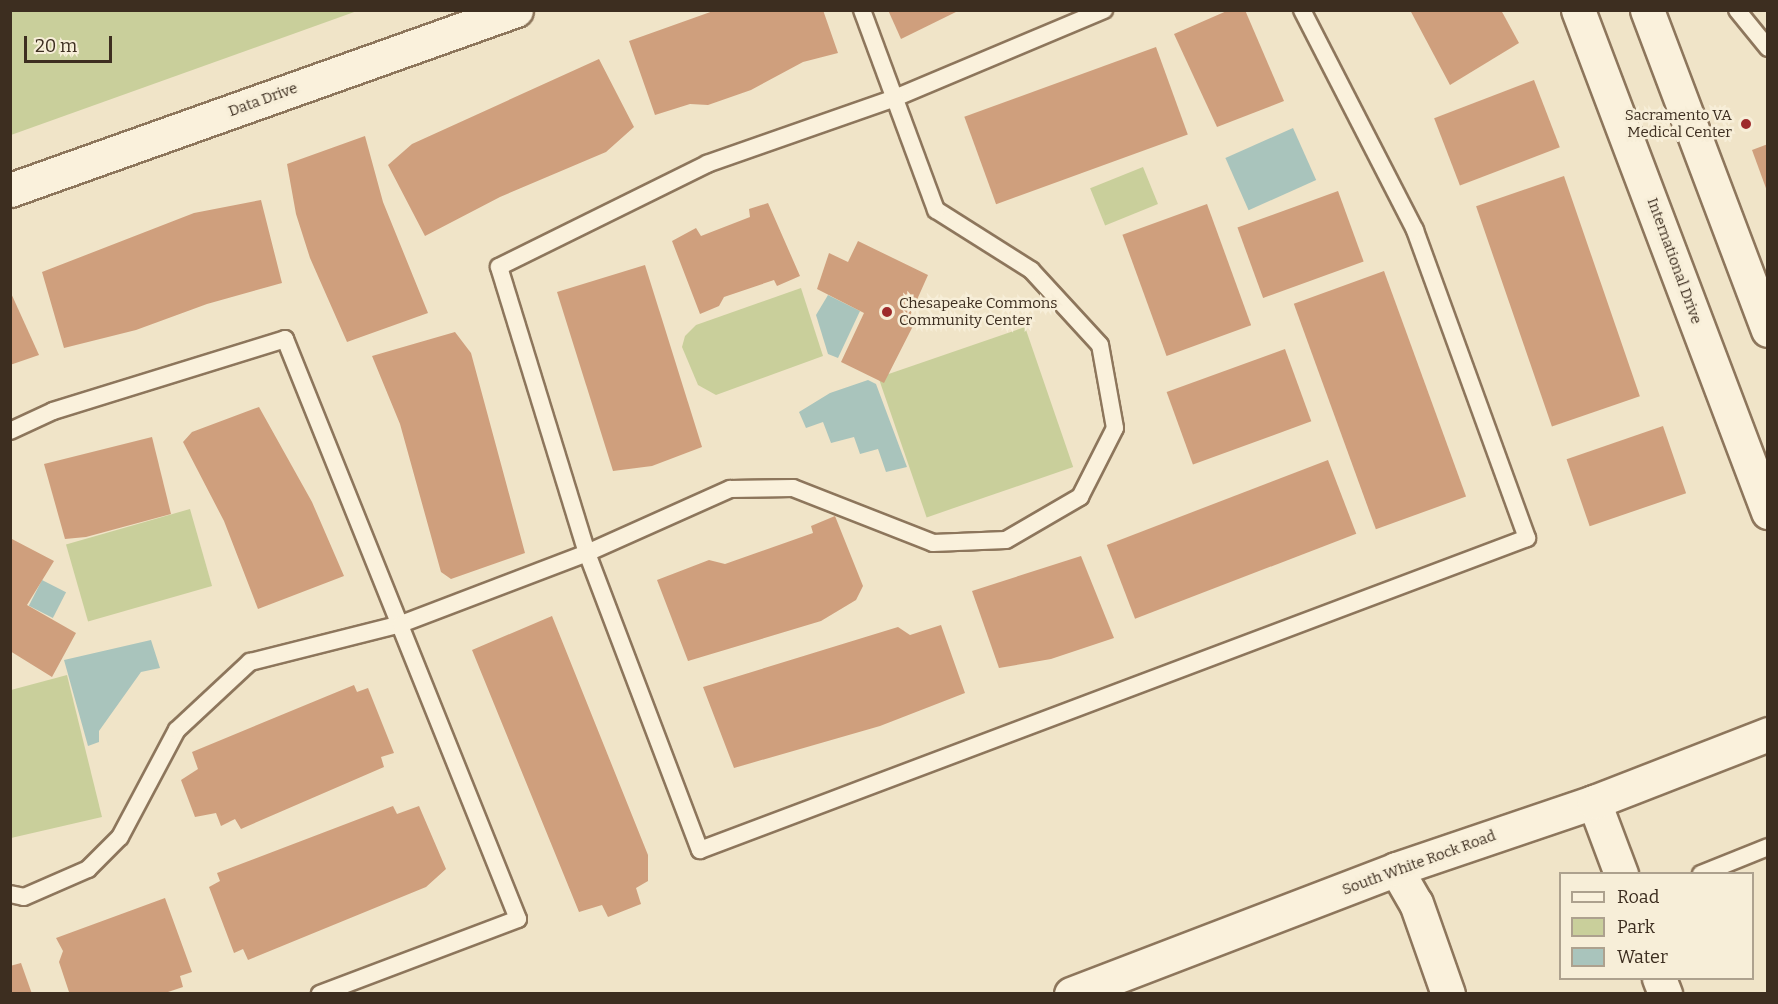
<!DOCTYPE html>
<html>
<head>
<meta charset="utf-8">
<style>
	body { margin:0 }
	#map { position:relative; width:1778px; height:1004px; overflow:hidden; background:#f0e4c8; font-family:Bitter,serif }
	div>[style] { position:absolute }
	.green>* { inset:0; background:#c9cf9b; transform-origin:0 0 }
	.water>* { inset:0; background:#a9c4bc; transform-origin:0 0 }
	.building>* { inset:0; background:#cf9f7d; transform-origin:0 0 }
	.roads { filter:drop-shadow(2px 0 #8d765c) drop-shadow(-2px 0 #8d765c) drop-shadow(0 2px #8d765c) drop-shadow(0 -2px #8d765c) }
	.service>* { height:16px; margin:-8px; padding:0 8px; transform-origin:8px; border-radius:8px; background:#faf1dc }
	.minor>* { height:33px; margin:-16.5px; padding:0 16.5px; transform-origin:16.5px; border-radius:16.5px; background:#faf1dc }
	.tertiary>* { height:33px; margin:-16.5px; padding:0 16.5px; transform-origin:16.5px; border-radius:16.5px; background:#faf1dc }
	.secondary>* { height:33px; margin:-16.5px; padding:0 16.5px; transform-origin:16.5px; border-radius:16.5px; background:#faf1dc }
	.dots>* { width:16px; height:16px; translate:-50% -50%; box-sizing:border-box; border:3px solid #f7eed8; border-radius:50% }
	span { translate:-50% -50%; white-space:nowrap; text-align:center; line-height:1.15; -webkit-text-stroke:5px #f7eed8; paint-order:stroke }
	.street-label { font-size:15px; color:#3d2e20 }
	.poi-label { font-size:15px; color:#3d2e20 }
	.right { translate:-100% -50%; text-align:right }
	.left { translate:0 -50%; text-align:left }
	.frame { position:absolute; inset:0; border:12px solid #3d2e20; pointer-events:none }
	.legend { position:absolute; left:1559px; top:872px; width:195px; height:108px; box-sizing:border-box; background:#f7eed8; border:2px solid #ada18e; margin:0; padding:8px 10px; list-style:none; font-size:18px; color:#3d2e20 }
	.legend li { display:flex; align-items:center; gap:12px; height:30px }
	.legend b { width:30px; border:2px solid #ada18e }
	.scale { position:absolute; left:24px; top:36px; width:88px; height:27px; box-sizing:border-box; border:3px solid #3d2e20; border-top:0; padding-left:8px; font-size:18px; line-height:21px; white-space:nowrap; color:#3d2e20; -webkit-text-stroke:4px #f7eed8; paint-order:stroke }
</style>
</head>
<body>
<div id="map">
	<div class="green">
		<i style="clip-path:polygon(11px 10px,357px 10px,357px 11px,11px 135px)"></i>
		<i style="left:1143px;top:167px;width:40px;height:57px;rotate:68deg"></i>
		<i style="clip-path:polygon(801px 288px,823px 356px,716px 395px,698px 385px,682px 347px,685px 336px,696px 325px)"></i>
		<i style="left:1025px;top:327px;width:148px;height:155px;rotate:71deg"></i>
		<i style="left:190px;top:509px;width:80px;height:129px;rotate:74deg"></i>
		<i style="clip-path:polygon(67px 675px,102px 817px,11px 838px,11px 690px)"></i>
	</div>
	<div class="water">
		<i style="left:1293px;top:128px;width:57px;height:74px;rotate:66deg"></i>
		<i style="clip-path:polygon(828px 295px,860px 311px,838px 358px,828px 354px,816px 315px)"></i>
		<i style="clip-path:polygon(868px 380px,876px 384px,907px 467px,886px 472px,878px 449px,860px 454px,854px 437px,831px 443px,823px 422px,806px 428px,799px 412px,830px 393px)"></i>
		<i style="left:42px;top:580px;width:27px;height:29px;rotate:27deg"></i>
		<i style="clip-path:polygon(151px 640px,160px 668px,141px 672px,99px 731px,99px 742px,88px 746px,64px 660px)"></i>
	</div>
	<div class="building">
		<i style="clip-path:polygon(716px 10px,823px 10px,838px 53px,803px 62px,751px 90px,708px 105px,690px 104px,655px 115px,629px 41px)"></i>
		<i style="clip-path:polygon(888px 10px,960px 10px,901px 39px)"></i>
		<i style="clip-path:polygon(1229px 10px,1245px 10px,1284px 101px,1217px 127px,1174px 34px)"></i>
		<i style="clip-path:polygon(1410px 10px,1501px 10px,1519px 43px,1450px 85px)"></i>
		<i style="left:1156px;top:47px;width:93px;height:204px;rotate:70deg"></i>
		<i style="clip-path:polygon(599px 59px,634px 127px,606px 152px,500px 197px,425px 236px,388px 165px,412px 144px)"></i>
		<i style="left:1534px;top:80px;width:72px;height:107px;rotate:69deg"></i>
		<i style="clip-path:polygon(365px 136px,383px 202px,428px 313px,347px 342px,310px 258px,296px 214px,287px 164px)"></i>
		<i style="clip-path:polygon(1768px 144px,1768px 191px,1767px 191px,1752px 150px)"></i>
		<i style="left:1564px;top:176px;width:233px;height:93px;rotate:71deg"></i>
		<i style="left:1338px;top:191px;width:75px;height:107px;rotate:70deg"></i>
		<i style="clip-path:polygon(261px 200px,282px 283px,207px 304px,136px 330px,64px 348px,42px 272px,194px 213px)"></i>
		<i style="clip-path:polygon(768px 203px,800px 276px,777px 286px,774px 280px,724px 297px,719px 306px,700px 314px,672px 241px,696px 228px,701px 236px,750px 217px,749px 209px)"></i>
		<i style="left:1207px;top:204px;width:129px;height:90px;rotate:70deg"></i>
		<i style="clip-path:polygon(858px 241px,928px 275px,908px 320px,914px 324px,884px 383px,841px 362px,864px 313px,817px 289px,829px 253px,848px 262px)"></i>
		<i style="clip-path:polygon(645px 265px,702px 447px,652px 466px,613px 471px,557px 292px)"></i>
		<i style="left:1384px;top:271px;width:240px;height:96px;rotate:70deg"></i>
		<i style="clip-path:polygon(10px 291px,39px 355px,10px 365px)"></i>
		<i style="clip-path:polygon(455px 332px,471px 353px,525px 553px,451px 579px,441px 572px,400px 424px,372px 356px)"></i>
		<i style="left:1285px;top:349px;width:77px;height:126px;rotate:70deg"></i>
		<i style="clip-path:polygon(259px 407px,312px 502px,344px 576px,258px 609px,224px 521px,183px 442px,192px 432px)"></i>
		<i style="left:1663px;top:426px;width:71px;height:102px;rotate:71deg"></i>
		<i style="clip-path:polygon(152px 437px,171px 514px,86px 537px,65px 539px,44px 464px)"></i>
		<i style="left:1328px;top:460px;width:79px;height:237px;rotate:69deg"></i>
		<i style="clip-path:polygon(835px 516px,863px 586px,856px 600px,821px 621px,688px 661px,657px 580px,709px 560px,725px 564px,813px 533px,811px 526px)"></i>
		<i style="clip-path:polygon(10px 538px,54px 561px,27px 605px,76px 633px,52px 677px,10px 651px)"></i>
		<i style="clip-path:polygon(1081px 556px,1114px 638px,1051px 659px,999px 668px,972px 591px)"></i>
		<i style="clip-path:polygon(552px 616px,648px 855px,648px 881px,636px 888px,641px 904px,608px 917px,602px 905px,579px 912px,472px 650px)"></i>
		<i style="clip-path:polygon(941px 625px,965px 693px,880px 726px,734px 768px,703px 687px,898px 627px,910px 635px)"></i>
		<i style="clip-path:polygon(354px 685px,357px 692px,368px 688px,394px 753px,381px 757px,384px 767px,241px 829px,235px 819px,221px 826px,216px 813px,195px 817px,181px 780px,198px 769px,192px 752px)"></i>
		<i style="clip-path:polygon(393px 806px,397px 814px,419px 806px,446px 869px,426px 887px,248px 960px,243px 949px,234px 953px,209px 887px,220px 881px,217px 873px)"></i>
		<i style="clip-path:polygon(165px 898px,192px 972px,180px 976px,183px 987px,162px 994px,69px 992px,59px 962px,63px 951px,56px 938px)"></i>
		<i style="clip-path:polygon(21px 963px,32px 994px,10px 994px,10px 966px)"></i>
	</div>
	<div class="roads">
		<div class="service">
			<i style="left:1104px;top:10px;width:227px;rotate:157.2deg"></i>
			<i style="left:895px;top:98px;width:199px;rotate:160.7deg"></i>
			<i style="left:707px;top:164px;width:232px;rotate:153.7deg"></i>
			<i style="left:499px;top:267px;width:299px;rotate:72.9deg"></i>
			<i style="left:587px;top:553px;width:318px;rotate:69.2deg"></i>
			<i style="left:700px;top:850px;width:884px;rotate:-20.67deg"></i>
			<i style="left:1527px;top:538px;width:328px;rotate:-110deg"></i>
			<i style="left:1415px;top:230px;width:247px;rotate:-117.2deg"></i>
			<i style="left:1737px;top:10px;width:49px;rotate:50.8deg"></i>
			<i style="left:10px;top:431px;width:47px;rotate:-24.9deg"></i>
			<i style="left:53px;top:411px;width:243px;rotate:-17.2deg"></i>
			<i style="left:285px;top:339px;width:625px;rotate:68.11deg"></i>
			<i style="left:518px;top:919px;width:212px;rotate:159.3deg"></i>
			<i style="left:1701px;top:874px;width:72px;rotate:-21.9deg"></i>
			<i style="left:10px;top:894px;width:14px;rotate:12deg"></i>
			<i style="left:24px;top:897px;width:70px;rotate:-23.6deg"></i>
			<i style="left:88px;top:869px;width:45px;rotate:-45deg"></i>
			<i style="left:120px;top:837px;width:121px;rotate:-62deg"></i>
			<i style="left:177px;top:730px;width:100px;rotate:-43deg"></i>
			<i style="left:250px;top:662px;width:156px;rotate:-14.1deg"></i>
			<i style="left:401px;top:624px;width:199px;rotate:-20.9deg"></i>
			<i style="left:587px;top:553px;width:157px;rotate:-24.1deg"></i>
			<i style="left:730px;top:489px;width:63px;rotate:-0.9deg"></i>
			<i style="left:793px;top:488px;width:150px;rotate:21.4deg"></i>
			<i style="left:933px;top:543px;width:73px;rotate:-2.4deg"></i>
			<i style="left:1006px;top:540px;width:86px;rotate:-30.2deg"></i>
			<i style="left:1080px;top:497px;width:77px;rotate:-63.1deg"></i>
			<i style="left:1115px;top:428px;width:84px;rotate:-100.2deg"></i>
			<i style="left:1100px;top:345px;width:102px;rotate:-132.6deg"></i>
			<i style="left:1031px;top:270px;width:112px;rotate:-147.7deg"></i>
			<i style="left:936px;top:210px;width:213px;rotate:-110.3deg"></i>
		</div>
		<div class="minor">
			<i style="left:1594px;top:802px;width:77px;rotate:69.4deg"></i>
			<i style="left:1396px;top:869px;width:39px;rotate:60deg"></i>
			<i style="left:1416px;top:903px;width:96px;rotate:70.6deg"></i>
			<i style="left:1659px;top:978px;width:17px;rotate:69deg"></i>
		</div>
		<div class="tertiary">
			<i style="left:10px;top:190px;width:537px;rotate:-19.58deg"></i>
			<i style="left:1071px;top:994px;width:348px;rotate:-21deg"></i>
			<i style="left:1396px;top:869px;width:209px;rotate:-18.7deg"></i>
			<i style="left:1594px;top:802px;width:187px;rotate:-21.3deg"></i>
		</div>
		<div class="secondary">
			<i style="left:1578px;top:10px;width:537px;rotate:69.27deg"></i>
			<i style="left:1647px;top:10px;width:342px;rotate:69.3deg"></i>
		</div>
	</div>
	<div class="dots">
		<i style="left:1746px;top:124px;background:#9e2a2b"></i>
		<i style="left:887px;top:312px;background:#9e2a2b"></i>
	</div>
	<div class="street-label">
		<span style="left:263px;top:100px;rotate:-20deg">Data Drive</span>
		<span style="left:1674px;top:261px;rotate:70deg">International Drive</span>
		<span style="left:1419px;top:863px;rotate:-20deg">South White Rock Road</span>
	</div>
	<div class="poi-label">
		<span class="right" style="left:1732px;top:124px">Sacramento VA<br>Medical Center</span>
		<span class="left" style="left:899px;top:312px">Chesapeake Commons<br>Community Center</span>
	</div>
	<div class="frame"></div>
	<ul class="legend">
	<li><b style="height:8px;background:#faf1dc"></b>Road</li>
	<li><b style="height:16px;background:#c9cf9b"></b>Park</li>
	<li><b style="height:16px;background:#a9c4bc"></b>Water</li>
	</ul>
	<div class="scale">20 m</div>
</div>
</body>
</html>
